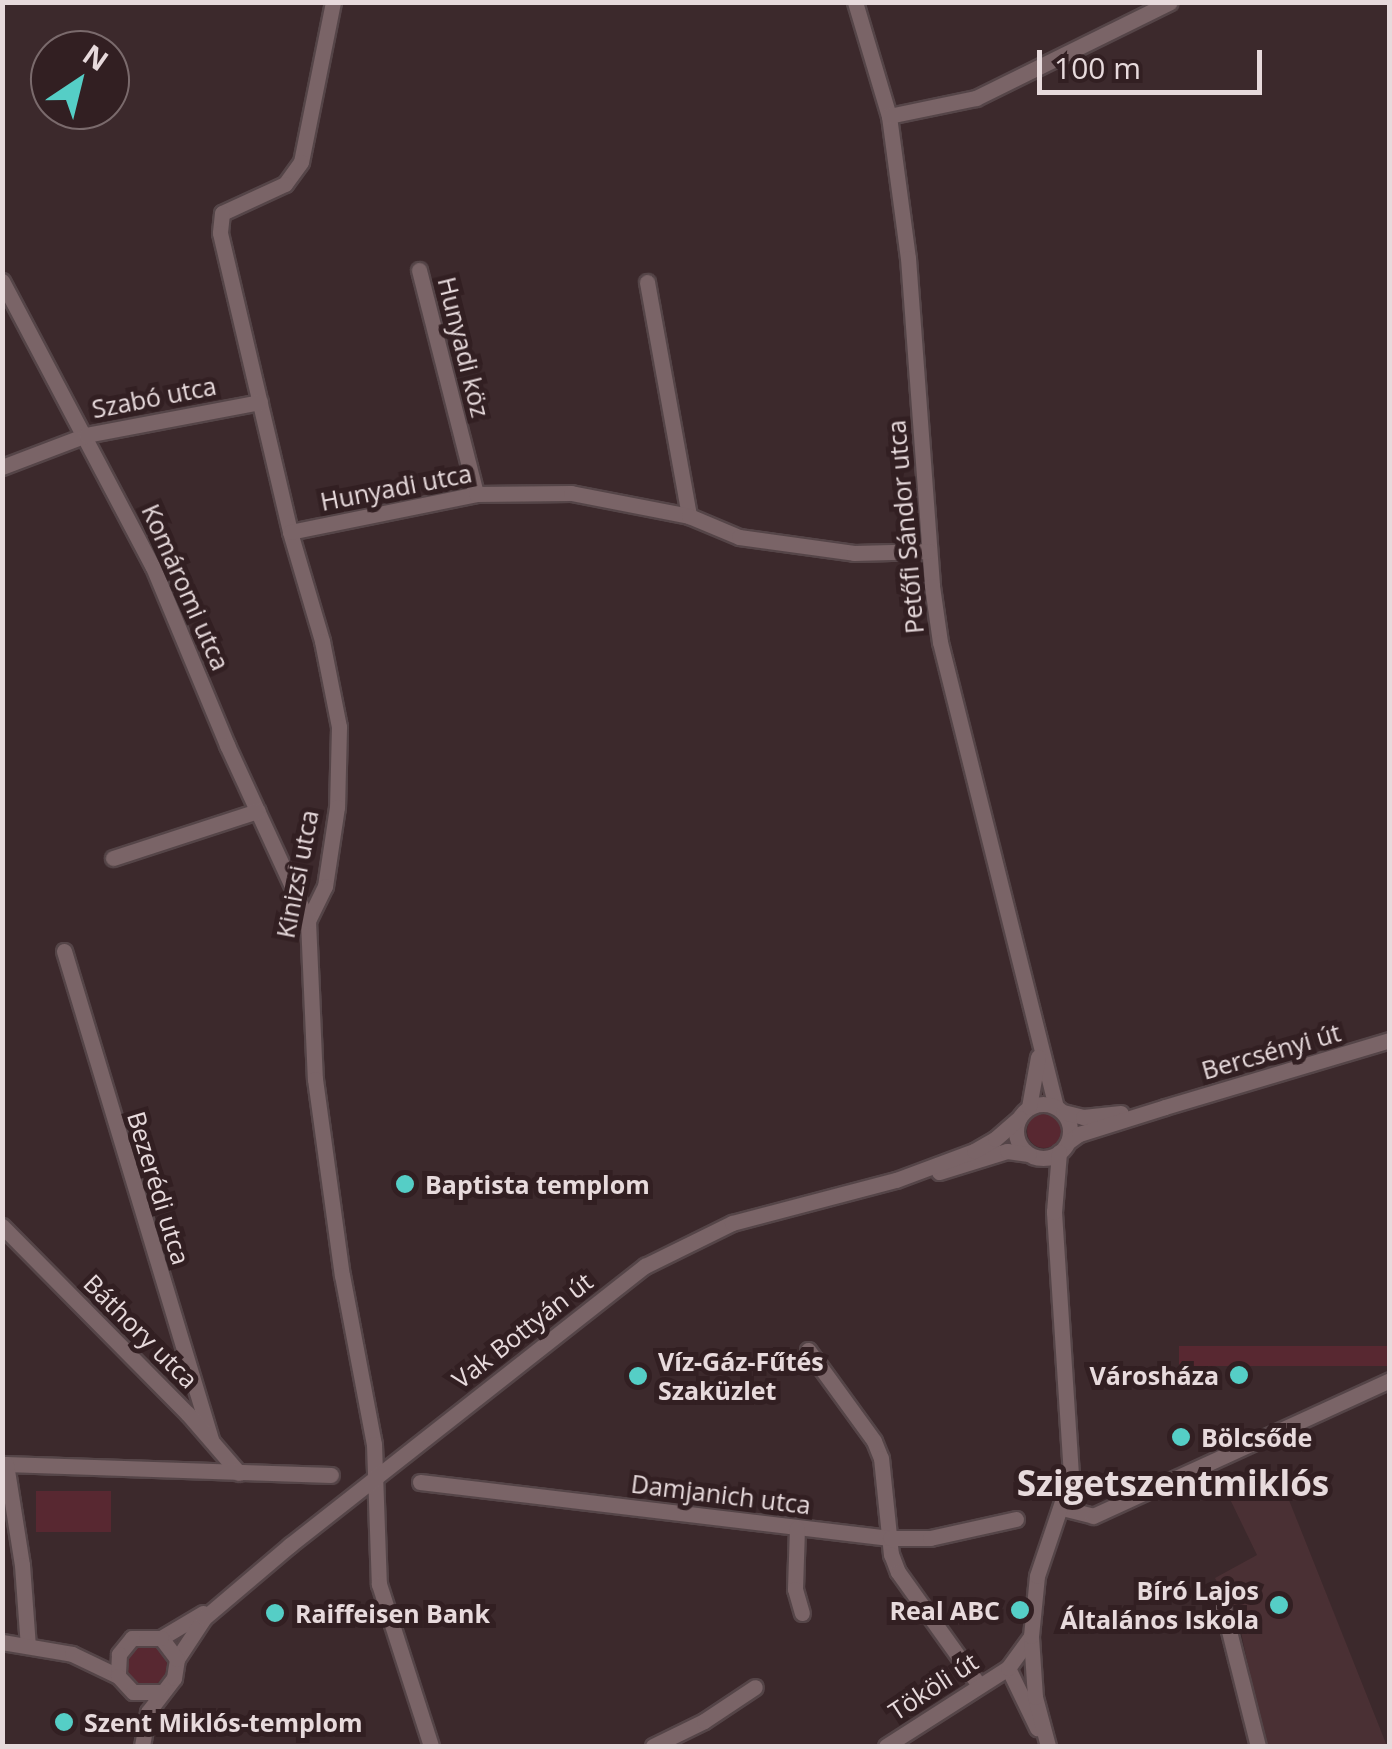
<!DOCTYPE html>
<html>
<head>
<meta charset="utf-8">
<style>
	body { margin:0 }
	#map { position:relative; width:1392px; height:1749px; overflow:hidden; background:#3c292c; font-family:"Open Sans",sans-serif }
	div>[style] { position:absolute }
	.built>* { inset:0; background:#4a3034 }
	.green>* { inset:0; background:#582831; transform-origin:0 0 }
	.round { border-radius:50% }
	.roads { filter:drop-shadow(2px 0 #554548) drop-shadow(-2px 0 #554548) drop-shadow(0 2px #554548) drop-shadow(0 -2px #554548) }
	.minor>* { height:15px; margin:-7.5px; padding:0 7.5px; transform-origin:7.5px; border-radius:7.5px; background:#7a6467 }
	.minor>.ring { margin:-7.5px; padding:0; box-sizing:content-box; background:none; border:15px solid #7a6467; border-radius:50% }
	.dots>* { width:28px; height:28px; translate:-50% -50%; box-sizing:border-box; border:5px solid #321f22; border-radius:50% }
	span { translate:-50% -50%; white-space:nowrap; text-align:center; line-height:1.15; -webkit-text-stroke:10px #321f22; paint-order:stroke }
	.street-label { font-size:25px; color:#e7dadc }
	.poi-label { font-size:25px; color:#e7dadc; font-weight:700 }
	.left { translate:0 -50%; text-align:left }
	.right { translate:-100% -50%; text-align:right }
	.district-label { font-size:35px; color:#e7dadc; font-weight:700 }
	.frame { position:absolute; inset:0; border:5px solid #e7dadc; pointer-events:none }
	.north { position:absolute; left:30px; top:30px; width:100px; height:100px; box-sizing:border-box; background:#321f22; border:2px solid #7a6a6c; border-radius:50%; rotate:35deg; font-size:28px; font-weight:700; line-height:40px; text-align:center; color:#e7dadc }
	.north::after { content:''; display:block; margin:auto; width:35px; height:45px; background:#55cec6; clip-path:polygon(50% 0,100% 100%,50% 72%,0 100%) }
	.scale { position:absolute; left:1037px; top:50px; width:225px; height:45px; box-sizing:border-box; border:5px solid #e7dadc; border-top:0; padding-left:12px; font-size:30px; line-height:35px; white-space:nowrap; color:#e7dadc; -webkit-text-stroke:8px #321f22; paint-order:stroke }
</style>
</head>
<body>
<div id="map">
	<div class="built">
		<i style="clip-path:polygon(1277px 1470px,1387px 1746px,1265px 1746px,1241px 1632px,1215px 1578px,1257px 1555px,1227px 1493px)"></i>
	</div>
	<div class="green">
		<i class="round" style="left:1027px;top:1114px;width:34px;height:34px"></i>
		<i style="left:1389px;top:1346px;width:20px;height:210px;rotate:90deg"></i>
		<i style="left:111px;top:1491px;width:41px;height:75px;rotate:90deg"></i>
		<i class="round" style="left:123px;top:1643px;width:44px;height:44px"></i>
	</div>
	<div class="roads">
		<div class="minor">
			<i style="left:333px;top:2px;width:163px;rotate:101.3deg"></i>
			<i style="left:301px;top:162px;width:27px;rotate:126deg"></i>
			<i style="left:285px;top:184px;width:69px;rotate:155.3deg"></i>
			<i style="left:222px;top:213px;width:20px;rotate:96deg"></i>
			<i style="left:220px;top:233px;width:307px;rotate:76.8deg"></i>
			<i style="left:290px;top:532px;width:114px;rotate:73.6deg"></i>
			<i style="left:322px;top:641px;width:88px;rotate:78.8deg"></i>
			<i style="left:339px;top:727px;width:80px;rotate:91.4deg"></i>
			<i style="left:337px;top:807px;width:80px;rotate:98.6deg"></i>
			<i style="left:325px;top:886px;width:39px;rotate:116deg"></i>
			<i style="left:308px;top:921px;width:158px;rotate:87.5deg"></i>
			<i style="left:315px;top:1079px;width:198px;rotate:82.2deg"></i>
			<i style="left:342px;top:1275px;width:172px;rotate:79.3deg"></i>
			<i style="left:374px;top:1444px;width:140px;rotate:88deg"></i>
			<i style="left:379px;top:1584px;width:170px;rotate:72.2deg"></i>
			<i style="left:855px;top:2px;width:119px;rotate:73.4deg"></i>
			<i style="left:889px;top:116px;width:143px;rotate:82.4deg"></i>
			<i style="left:908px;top:258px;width:329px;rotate:85.8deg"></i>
			<i style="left:932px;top:586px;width:57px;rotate:81.9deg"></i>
			<i style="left:940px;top:642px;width:479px;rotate:76deg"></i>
			<i style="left:889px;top:116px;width:89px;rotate:-11.7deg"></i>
			<i style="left:976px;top:98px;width:216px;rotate:-26.3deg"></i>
			<i style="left:419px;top:270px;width:231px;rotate:75.7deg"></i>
			<i style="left:2px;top:281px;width:323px;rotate:62.2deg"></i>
			<i style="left:153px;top:567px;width:193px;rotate:67.4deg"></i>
			<i style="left:227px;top:745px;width:194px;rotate:65.3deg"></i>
			<i style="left:647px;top:282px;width:238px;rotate:79.8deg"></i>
			<i style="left:2px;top:467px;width:90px;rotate:-20.9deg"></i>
			<i style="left:86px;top:435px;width:177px;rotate:-10.7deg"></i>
			<i style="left:290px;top:532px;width:190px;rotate:-11.5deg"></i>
			<i style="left:476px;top:494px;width:95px;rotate:-0.6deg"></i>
			<i style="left:571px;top:493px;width:120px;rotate:11deg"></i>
			<i style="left:689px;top:516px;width:54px;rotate:22.8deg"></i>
			<i style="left:739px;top:537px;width:116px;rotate:7.9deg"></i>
			<i style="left:854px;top:553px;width:75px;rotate:-1.5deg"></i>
			<i style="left:113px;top:858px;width:152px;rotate:-18deg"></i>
			<i style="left:64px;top:951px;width:510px;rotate:73.24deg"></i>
			<i class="ring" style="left:1016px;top:1104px;width:39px;height:39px"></i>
			<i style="left:1029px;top:1107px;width:51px;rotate:-79.8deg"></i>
			<i style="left:1063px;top:1112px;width:21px;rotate:14deg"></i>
			<i style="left:1083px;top:1117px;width:38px;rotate:-6deg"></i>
			<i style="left:1068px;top:1142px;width:14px;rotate:-36deg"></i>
			<i style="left:1079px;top:1134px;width:90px;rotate:-17.4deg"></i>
			<i style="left:1165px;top:1107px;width:235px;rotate:-16.6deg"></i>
			<i style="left:939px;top:1172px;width:71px;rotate:-17.2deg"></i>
			<i style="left:1007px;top:1151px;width:22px;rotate:8deg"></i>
			<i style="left:2px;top:1226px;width:264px;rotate:45.3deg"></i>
			<i style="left:188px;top:1414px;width:78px;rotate:49.2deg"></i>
			<i style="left:808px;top:1350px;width:112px;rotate:54deg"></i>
			<i style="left:874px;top:1441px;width:18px;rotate:68deg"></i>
			<i style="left:881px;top:1458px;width:97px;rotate:84.1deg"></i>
			<i style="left:891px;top:1554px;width:19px;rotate:69deg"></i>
			<i style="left:898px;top:1572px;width:139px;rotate:54.4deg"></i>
			<i style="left:2px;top:1464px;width:329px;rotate:1.9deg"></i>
			<i style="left:6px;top:1464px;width:102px;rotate:81deg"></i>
			<i style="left:22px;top:1565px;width:81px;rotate:85.8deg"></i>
			<i style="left:420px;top:1482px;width:473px;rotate:6.8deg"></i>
			<i style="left:890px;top:1538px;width:40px"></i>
			<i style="left:930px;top:1538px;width:88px;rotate:-12.5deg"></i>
			<i style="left:1062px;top:1508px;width:32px;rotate:14deg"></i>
			<i style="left:1093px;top:1516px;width:327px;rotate:-24.6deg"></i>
			<i style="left:797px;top:1528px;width:61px;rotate:91.9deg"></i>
			<i style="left:795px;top:1589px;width:25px;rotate:74deg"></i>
			<i style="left:1223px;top:1607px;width:143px;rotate:75.9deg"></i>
			<i style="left:161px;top:1638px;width:49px;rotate:-30.8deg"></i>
			<i style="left:2px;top:1642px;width:71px;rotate:9.7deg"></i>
			<i style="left:72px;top:1654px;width:51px;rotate:25.6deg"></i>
			<i style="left:177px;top:1659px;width:49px;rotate:-56.6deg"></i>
			<i style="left:204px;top:1618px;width:113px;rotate:-40.3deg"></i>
			<i style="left:290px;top:1545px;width:452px;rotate:-38.2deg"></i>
			<i style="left:645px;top:1266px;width:97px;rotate:-26.3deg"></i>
			<i style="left:732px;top:1223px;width:170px;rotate:-14.7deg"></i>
			<i style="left:896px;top:1180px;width:83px;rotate:-20.4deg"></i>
			<i style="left:974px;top:1151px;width:24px;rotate:-30deg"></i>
			<i style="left:995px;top:1139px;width:32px;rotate:-41deg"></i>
			<i style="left:1008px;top:1668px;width:67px;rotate:64.2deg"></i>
			<i style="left:142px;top:1746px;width:35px;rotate:-80deg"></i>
			<i style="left:148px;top:1712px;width:43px;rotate:-52.6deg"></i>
			<i style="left:174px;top:1678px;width:19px;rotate:-81deg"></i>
			<i style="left:177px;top:1659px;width:26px;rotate:-127deg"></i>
			<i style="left:161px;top:1638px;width:29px;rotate:180deg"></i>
			<i style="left:132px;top:1638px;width:21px;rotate:129deg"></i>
			<i style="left:119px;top:1654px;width:22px;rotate:93deg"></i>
			<i style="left:118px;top:1676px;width:22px;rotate:47deg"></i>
			<i style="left:133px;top:1692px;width:28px"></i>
			<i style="left:653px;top:1746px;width:57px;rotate:-26.1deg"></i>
			<i style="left:704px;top:1721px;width:61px;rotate:-33.7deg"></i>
			<i style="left:886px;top:1746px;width:145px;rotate:-32.6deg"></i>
			<i style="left:1008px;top:1668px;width:39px;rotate:-54deg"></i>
			<i style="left:1048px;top:1746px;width:51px;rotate:-104.9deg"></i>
			<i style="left:1035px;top:1697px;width:61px;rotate:-93.8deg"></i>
			<i style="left:1031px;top:1636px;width:60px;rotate:-84.3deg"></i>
			<i style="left:1037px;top:1576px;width:107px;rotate:-71.4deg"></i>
			<i style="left:1071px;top:1475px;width:264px;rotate:-93.7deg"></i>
			<i style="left:1054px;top:1212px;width:60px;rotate:-85.2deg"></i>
		</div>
	</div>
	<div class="dots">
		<i style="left:405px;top:1184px;background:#55cec6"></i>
		<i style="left:1239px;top:1375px;background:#55cec6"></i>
		<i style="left:638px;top:1376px;background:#55cec6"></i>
		<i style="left:1181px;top:1437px;background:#55cec6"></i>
		<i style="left:1279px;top:1605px;background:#55cec6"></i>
		<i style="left:1020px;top:1610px;background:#55cec6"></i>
		<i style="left:275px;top:1613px;background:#55cec6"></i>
		<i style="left:64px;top:1722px;background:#55cec6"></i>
	</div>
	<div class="street-label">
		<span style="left:464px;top:347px;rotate:76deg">Hunyadi köz</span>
		<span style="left:154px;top:397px;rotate:-11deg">Szabó utca</span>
		<span style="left:396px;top:487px;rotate:-11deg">Hunyadi utca</span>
		<span style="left:905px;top:527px;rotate:-95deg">Petőfi Sándor utca</span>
		<span style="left:186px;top:587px;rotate:66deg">Komáromi utca</span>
		<span style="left:297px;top:874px;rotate:-79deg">Kinizsi utca</span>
		<span style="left:1271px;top:1051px;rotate:-16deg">Bercsényi út</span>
		<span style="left:159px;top:1188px;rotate:73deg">Bezerédi utca</span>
		<span style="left:522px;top:1330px;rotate:-38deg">Vak Bottyán út</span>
		<span style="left:141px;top:1331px;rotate:45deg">Báthory utca</span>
		<span style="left:721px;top:1494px;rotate:7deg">Damjanich utca</span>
		<span style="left:933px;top:1686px;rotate:-33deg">Tököli út</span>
	</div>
	<div class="poi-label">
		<span class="left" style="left:425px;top:1184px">Baptista templom</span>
		<span class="left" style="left:658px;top:1376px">Víz-Gáz-Fűtés<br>Szaküzlet</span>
		<span class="right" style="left:1219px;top:1375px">Városháza</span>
		<span class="left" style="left:1201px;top:1437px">Bölcsőde</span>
		<span class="right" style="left:1259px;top:1605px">Bíró Lajos<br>Általános Iskola</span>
		<span class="right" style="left:1000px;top:1610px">Real ABC</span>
		<span class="left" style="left:295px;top:1613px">Raiffeisen Bank</span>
		<span class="left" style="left:84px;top:1722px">Szent Miklós-templom</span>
	</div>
	<div class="district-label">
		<span style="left:1173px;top:1483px">Szigetszentmiklós</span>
	</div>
	<div class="frame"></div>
	<div class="north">N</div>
	<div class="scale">100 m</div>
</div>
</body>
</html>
